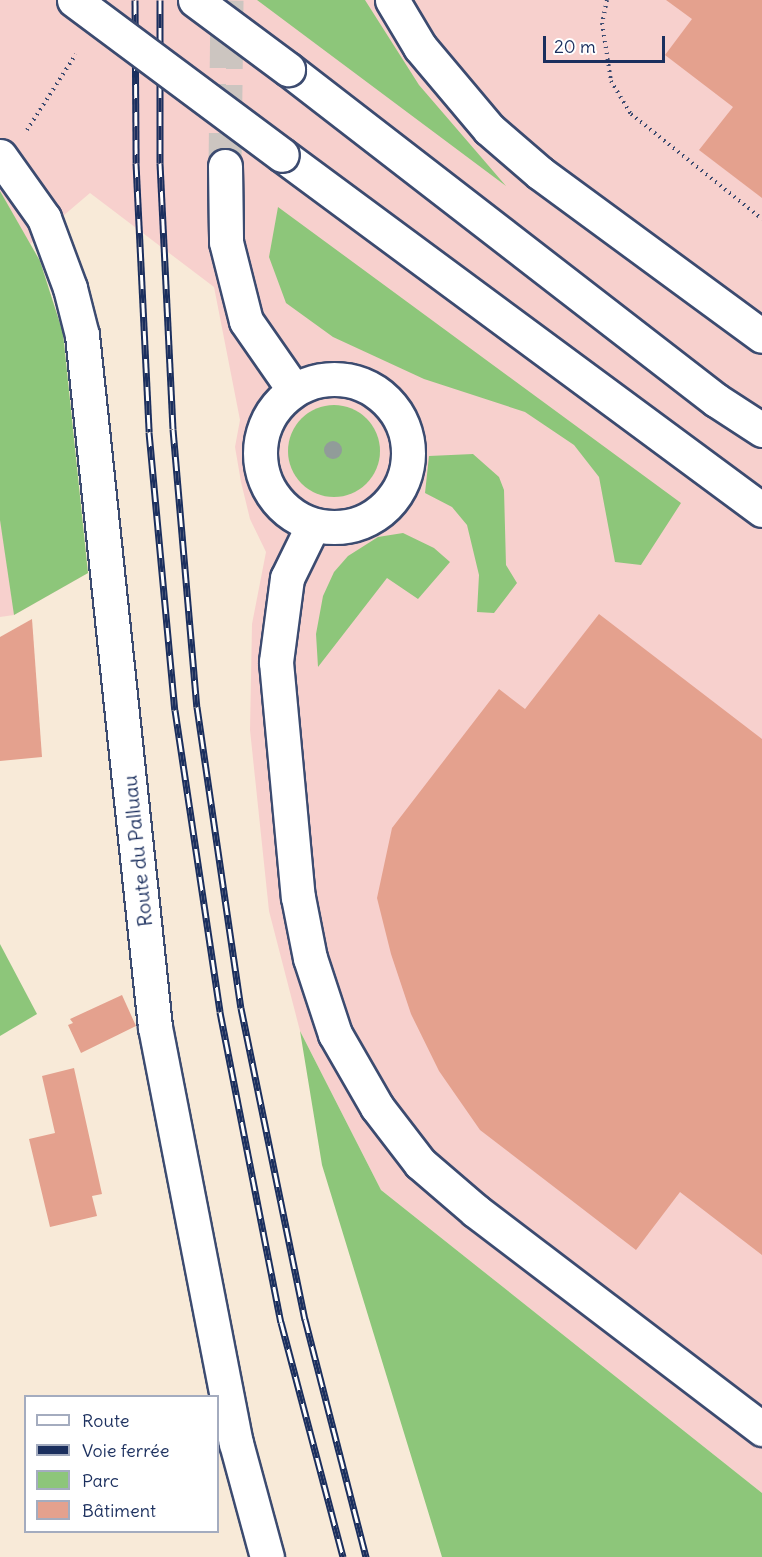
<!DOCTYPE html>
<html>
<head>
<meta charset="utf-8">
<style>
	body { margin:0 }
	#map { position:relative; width:762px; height:1557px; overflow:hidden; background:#f8ead8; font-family:Delius,sans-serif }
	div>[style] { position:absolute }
	.built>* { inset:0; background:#f7d0cd }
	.green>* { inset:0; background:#8dc67a }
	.round { border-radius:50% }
	.building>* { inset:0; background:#e4a18e }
	.minor-tunnel>* { height:33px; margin-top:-16.5px; transform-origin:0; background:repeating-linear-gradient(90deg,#ccc5c0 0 33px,transparent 0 49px) }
	.path>* { height:4px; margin-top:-2px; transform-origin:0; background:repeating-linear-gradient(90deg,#3c4b70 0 1.5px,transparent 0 6px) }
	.roads { filter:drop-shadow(2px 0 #3c4b70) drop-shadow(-2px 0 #3c4b70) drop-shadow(0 2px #3c4b70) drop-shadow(0 -2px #3c4b70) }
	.minor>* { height:33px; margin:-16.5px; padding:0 16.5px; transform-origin:16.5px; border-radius:16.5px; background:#fff }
	.minor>.ring { margin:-16.5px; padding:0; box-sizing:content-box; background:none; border:33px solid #fff; border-radius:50% }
	.highway>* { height:33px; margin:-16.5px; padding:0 16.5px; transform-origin:16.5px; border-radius:16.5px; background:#fff }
	.rail>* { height:7px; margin-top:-3.5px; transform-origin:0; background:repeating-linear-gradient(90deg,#fff 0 14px,#1b2f5e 0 28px); box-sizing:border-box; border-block:2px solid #1b2f5e }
	.bridges { filter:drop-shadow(2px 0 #3c4b70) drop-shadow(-2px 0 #3c4b70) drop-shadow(0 2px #3c4b70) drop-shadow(0 -2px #3c4b70) }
	.highway-bridge>* { height:33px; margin:-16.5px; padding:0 16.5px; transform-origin:16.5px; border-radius:16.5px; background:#fff }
	.trees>* { width:18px; height:18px; margin:-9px; border-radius:50%; background:#919c99 }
	span { translate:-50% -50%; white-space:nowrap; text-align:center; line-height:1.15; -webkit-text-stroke:6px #fff; paint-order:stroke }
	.street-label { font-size:20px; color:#1b2f5e }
	.legend { position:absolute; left:24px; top:1395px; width:195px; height:138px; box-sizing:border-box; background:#fff; border:2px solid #a4acbf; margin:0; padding:8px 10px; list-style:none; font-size:18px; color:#1b2f5e }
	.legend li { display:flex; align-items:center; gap:12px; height:30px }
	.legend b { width:30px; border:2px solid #a4acbf }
	.scale { position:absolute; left:543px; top:36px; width:122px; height:27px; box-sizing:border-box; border:3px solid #1b2f5e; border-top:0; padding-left:8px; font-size:18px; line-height:21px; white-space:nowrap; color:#1b2f5e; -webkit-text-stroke:4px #fff; paint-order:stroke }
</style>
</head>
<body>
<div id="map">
	<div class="built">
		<i style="clip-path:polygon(0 0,762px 0,762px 1493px,381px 1190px,300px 1031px,269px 911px,250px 730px,252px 624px,266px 552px,250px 519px,241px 482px,235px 447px,240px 420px,214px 287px,90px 193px,30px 244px,40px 261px,63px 333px,88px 573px,14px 615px,0 617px)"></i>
	</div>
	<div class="green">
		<i style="clip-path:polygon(257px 0,365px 0,419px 85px,506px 186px)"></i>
		<i style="clip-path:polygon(0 191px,40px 261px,63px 333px,88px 573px,14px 615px,0 520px)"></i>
		<i style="clip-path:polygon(278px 207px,681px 503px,641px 565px,615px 562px,599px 477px,574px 445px,525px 412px,424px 379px,333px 337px,286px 303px,269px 257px)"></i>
		<i class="round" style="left:288px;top:405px;width:92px;height:92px"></i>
		<i style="clip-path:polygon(473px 454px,499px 477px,504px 490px,506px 565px,517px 583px,494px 613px,477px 612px,479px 575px,467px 525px,452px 507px,425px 493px,429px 456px)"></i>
		<i style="clip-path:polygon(403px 533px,434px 548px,450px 562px,418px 599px,387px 578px,318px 667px,316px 634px,323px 596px,334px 572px,348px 556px,378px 537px)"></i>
		<i style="clip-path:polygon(0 944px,37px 1014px,0 1036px)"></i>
		<i style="clip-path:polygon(300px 1031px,381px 1190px,762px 1493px,762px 1557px,442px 1557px,322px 1165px)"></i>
	</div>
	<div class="building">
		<i style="clip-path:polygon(666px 0,762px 0,762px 198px,699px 150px,733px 107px,665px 55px,692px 19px)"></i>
		<i style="clip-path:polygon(599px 614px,762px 739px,762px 1255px,680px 1192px,636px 1250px,480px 1130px,439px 1071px,411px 1014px,391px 954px,377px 898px,392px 828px,499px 689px,525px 709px)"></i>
		<i style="clip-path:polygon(32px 619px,42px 757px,0 761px,0 637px)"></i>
		<i style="clip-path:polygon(122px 995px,136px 1026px,81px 1053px,68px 1025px,73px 1023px,70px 1019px)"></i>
		<i style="clip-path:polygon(74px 1068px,102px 1194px,92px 1196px,97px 1216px,50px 1227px,29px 1139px,55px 1133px,42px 1076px)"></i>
	</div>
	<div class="minor-tunnel">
		<i style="left:225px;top:166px;width:166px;rotate:-89.3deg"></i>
	</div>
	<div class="path">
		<i style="left:607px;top:0;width:24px;rotate:102deg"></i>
		<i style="left:602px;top:23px;width:59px;rotate:81.2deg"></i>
		<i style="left:611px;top:81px;width:39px;rotate:59deg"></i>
		<i style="left:631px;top:114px;width:168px;rotate:38.7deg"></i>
		<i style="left:27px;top:130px;width:90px;rotate:-57.2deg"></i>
	</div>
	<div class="roads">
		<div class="minor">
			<i style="left:0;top:156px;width:76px;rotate:54.6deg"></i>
			<i style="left:44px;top:218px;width:75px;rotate:69.6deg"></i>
			<i style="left:70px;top:288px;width:49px;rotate:75.7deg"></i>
			<i style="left:82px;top:335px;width:696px;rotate:83.98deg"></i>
			<i style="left:155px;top:1027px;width:424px;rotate:79deg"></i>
			<i style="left:236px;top:1443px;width:118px;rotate:74.8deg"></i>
			<i style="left:225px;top:166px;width:76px;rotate:89.2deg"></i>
			<i style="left:226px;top:242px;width:81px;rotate:75.8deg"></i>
			<i style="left:246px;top:321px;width:84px;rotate:55.2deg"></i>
			<i class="ring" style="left:260px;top:379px;width:115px;height:115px"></i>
			<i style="left:313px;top:525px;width:59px;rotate:116.1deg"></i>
			<i style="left:287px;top:578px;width:85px;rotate:97.5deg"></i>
			<i style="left:276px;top:662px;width:236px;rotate:84.7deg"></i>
			<i style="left:298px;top:897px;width:62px;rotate:78.9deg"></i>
			<i style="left:310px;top:958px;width:80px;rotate:71.8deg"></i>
			<i style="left:335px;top:1034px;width:84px;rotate:60.1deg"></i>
			<i style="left:377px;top:1107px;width:71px;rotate:52.5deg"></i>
			<i style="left:420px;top:1163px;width:74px;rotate:40.6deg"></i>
			<i style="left:476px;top:1211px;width:360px;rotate:37.3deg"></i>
		</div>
		<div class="highway">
			<i style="left:392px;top:0;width:55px;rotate:59.2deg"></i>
			<i style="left:420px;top:47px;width:107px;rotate:49.9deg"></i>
			<i style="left:489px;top:129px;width:67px;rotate:40.8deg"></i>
			<i style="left:540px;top:173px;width:275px;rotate:36.3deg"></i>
			<i style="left:288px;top:69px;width:541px;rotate:37.72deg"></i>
			<i style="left:716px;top:400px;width:55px;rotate:33.1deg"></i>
			<i style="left:282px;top:155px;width:597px;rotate:36.49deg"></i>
		</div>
	</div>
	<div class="rail">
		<i style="left:135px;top:0;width:163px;rotate:89.6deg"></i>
		<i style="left:136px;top:163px;width:269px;rotate:87.2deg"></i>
		<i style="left:149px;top:432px;width:279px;rotate:84.7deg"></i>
		<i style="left:175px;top:710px;width:305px;rotate:81.5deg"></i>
		<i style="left:220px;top:1012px;width:316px;rotate:78.9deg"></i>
		<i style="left:281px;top:1322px;width:243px;rotate:75.2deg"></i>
		<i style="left:160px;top:0;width:163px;rotate:90deg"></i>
		<i style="left:160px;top:163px;width:266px;rotate:87.2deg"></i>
		<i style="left:173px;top:429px;width:279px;rotate:85.1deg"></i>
		<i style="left:197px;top:707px;width:304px;rotate:81.7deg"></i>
		<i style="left:241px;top:1008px;width:318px;rotate:78.4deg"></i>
		<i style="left:305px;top:1319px;width:246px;rotate:75.6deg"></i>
	</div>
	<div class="bridges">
		<div class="highway-bridge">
			<i style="left:74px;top:0;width:259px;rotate:36.7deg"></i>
			<i style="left:195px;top:0;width:116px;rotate:36.6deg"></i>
		</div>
	</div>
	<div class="trees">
		<i style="left:333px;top:450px"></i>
	</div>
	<div class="street-label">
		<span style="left:137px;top:851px;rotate:-96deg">Route du Palluau</span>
	</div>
	<ul class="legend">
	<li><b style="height:8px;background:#fff"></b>Route</li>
	<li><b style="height:8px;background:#1b2f5e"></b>Voie ferrée</li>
	<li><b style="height:16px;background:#8dc67a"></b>Parc</li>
	<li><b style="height:16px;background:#e4a18e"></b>Bâtiment</li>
	</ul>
	<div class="scale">20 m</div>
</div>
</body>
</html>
